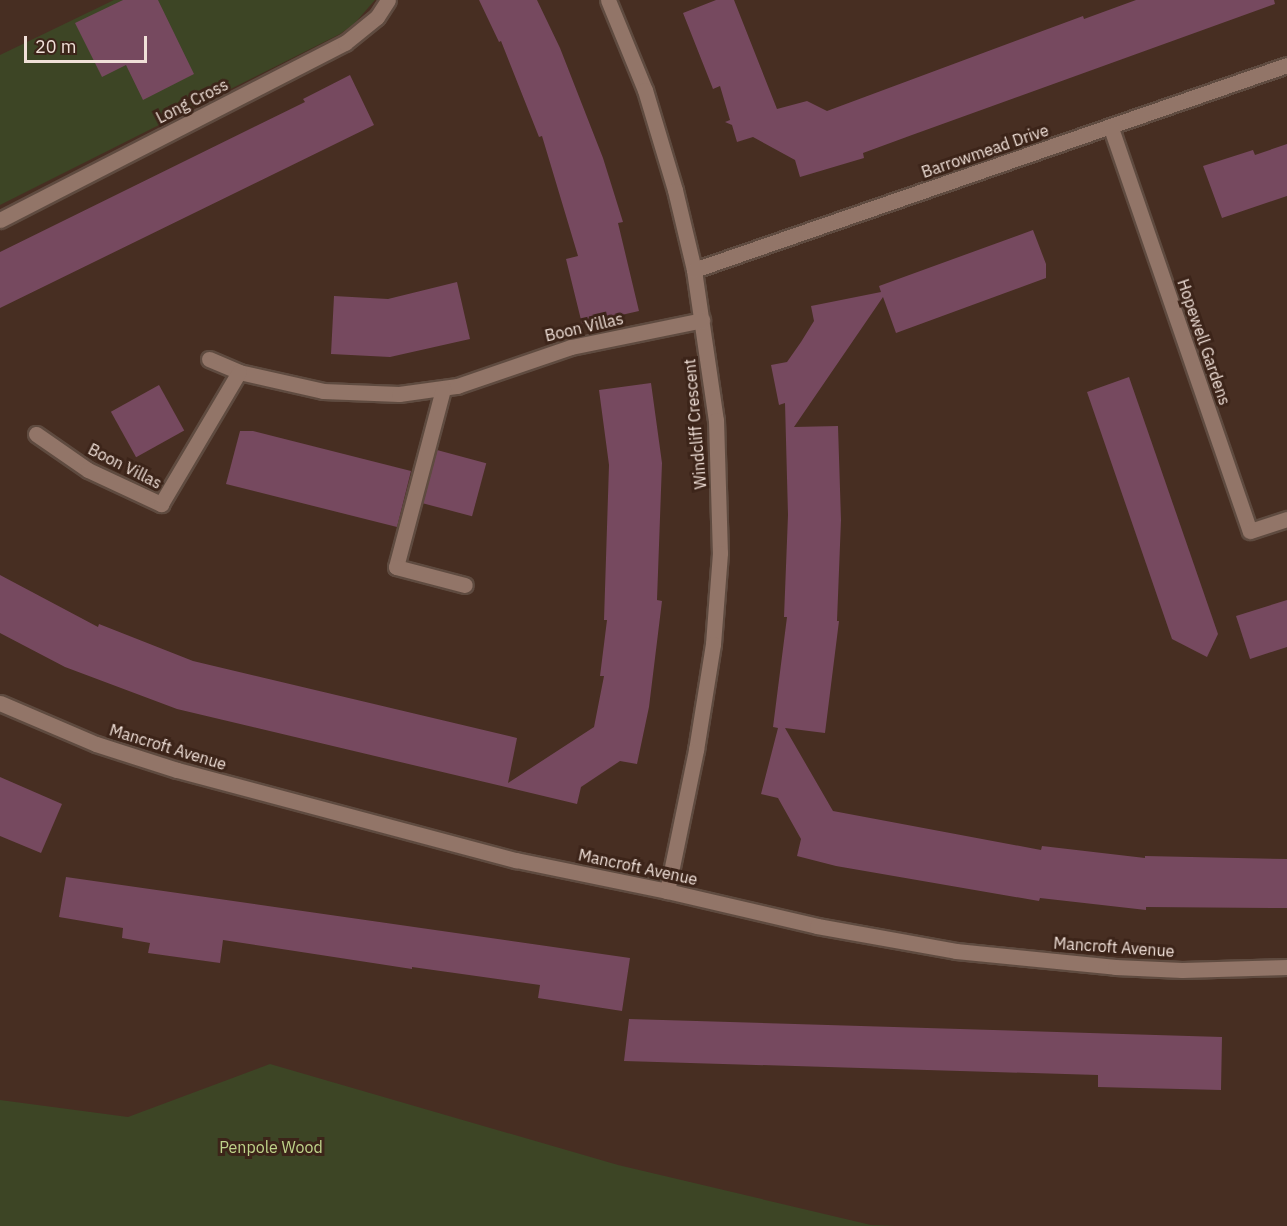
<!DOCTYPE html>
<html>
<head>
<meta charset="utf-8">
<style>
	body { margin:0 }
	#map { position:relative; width:1287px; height:1226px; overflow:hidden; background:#472e22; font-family:"IBM Plex Sans",sans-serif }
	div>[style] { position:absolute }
	.green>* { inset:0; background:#3d4525 }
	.building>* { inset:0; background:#76495f; transform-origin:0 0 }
	.roads { filter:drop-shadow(2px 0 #5f4b40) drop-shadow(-2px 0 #5f4b40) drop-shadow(0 2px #5f4b40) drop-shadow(0 -2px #5f4b40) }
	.minor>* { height:15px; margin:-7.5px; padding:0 7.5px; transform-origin:7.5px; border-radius:7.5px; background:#927568 }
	span { translate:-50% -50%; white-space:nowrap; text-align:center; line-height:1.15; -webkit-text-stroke:6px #3c2419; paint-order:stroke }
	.street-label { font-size:16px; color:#f0e0d8 }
	.park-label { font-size:16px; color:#bfd38a }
	.scale { position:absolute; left:24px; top:36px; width:123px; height:27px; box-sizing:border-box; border:3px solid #f0e0d8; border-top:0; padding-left:8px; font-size:18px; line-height:21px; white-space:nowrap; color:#f0e0d8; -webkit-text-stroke:4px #3c2419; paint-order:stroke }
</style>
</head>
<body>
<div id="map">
	<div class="green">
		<i style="clip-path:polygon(114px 0,375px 0,354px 24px,340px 34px,0 205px,0 55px)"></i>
		<i style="clip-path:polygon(270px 1064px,618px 1165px,871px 1225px,897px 1226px,0 1226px,0 1100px,128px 1117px)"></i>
	</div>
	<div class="building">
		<i style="clip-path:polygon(123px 0,158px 0,194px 74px,143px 100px,126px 65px,102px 77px,75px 23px)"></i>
		<i style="clip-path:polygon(479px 0,537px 0,560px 48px,603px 158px,623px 222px,618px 223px,639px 311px,582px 324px,566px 259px,578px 256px,542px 136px,539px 137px,501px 41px,499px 42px)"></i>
		<i style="clip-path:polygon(716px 0,734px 0,777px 109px,807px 101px,827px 111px,1083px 16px,1084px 19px,1136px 0,1274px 0,1275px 4px,912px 135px,863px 153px,864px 158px,800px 177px,795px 160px,753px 137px,737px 142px,732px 125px,725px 122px,730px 120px,720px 86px,713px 89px,683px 13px)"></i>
		<i style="clip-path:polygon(350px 75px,374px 125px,0 308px,0 252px,305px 102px,303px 99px)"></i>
		<i style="clip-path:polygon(1287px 144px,1287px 196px,1222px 218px,1203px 166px,1253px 150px,1255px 155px)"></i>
		<i style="clip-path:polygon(1033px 230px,1046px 264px,1046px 278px,896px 333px,883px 297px,794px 427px,838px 426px,841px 520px,837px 621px,839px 621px,825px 733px,785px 728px,833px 811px,1041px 850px,1042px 846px,1145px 858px,1145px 856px,1287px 859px,1287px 908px,1146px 907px,1146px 910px,1040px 898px,1039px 901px,836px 866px,797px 856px,801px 839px,778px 798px,761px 794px,778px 728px,773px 727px,787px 617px,784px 617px,788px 515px,785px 403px,779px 405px,771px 365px,787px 362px,801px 342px,814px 321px,811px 306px,881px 292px,879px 286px)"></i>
		<i style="clip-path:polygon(457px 282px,470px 339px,390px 357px,331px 354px,334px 296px,388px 299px)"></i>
		<i style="clip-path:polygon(1129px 377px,1218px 634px,1207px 657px,1172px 639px,1087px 392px)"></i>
		<i style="clip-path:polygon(651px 383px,662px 463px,657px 600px,662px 601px,649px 707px,637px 764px,620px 761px,581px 787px,577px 804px,177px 709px,65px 667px,0 633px,0 575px,98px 627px,99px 624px,193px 661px,517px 738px,508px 783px,594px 727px,604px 676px,600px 676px,607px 620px,604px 620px,609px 465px,599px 390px)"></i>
		<i style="left:159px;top:385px;width:52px;height:55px;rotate:61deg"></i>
		<i style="clip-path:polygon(240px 431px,253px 431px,411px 471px,397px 527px,226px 484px)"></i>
		<i style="left:437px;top:450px;width:51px;height:55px;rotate:15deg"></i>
		<i style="clip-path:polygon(1287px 600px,1287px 647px,1250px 659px,1236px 616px)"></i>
		<i style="clip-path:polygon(0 777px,62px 804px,41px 853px,0 836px)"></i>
		<i style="clip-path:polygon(66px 877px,630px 958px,622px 1011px,538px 998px,540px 985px,412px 967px,412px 969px,223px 940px,220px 963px,148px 953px,150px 943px,122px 938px,123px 928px,59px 917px)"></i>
		<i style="clip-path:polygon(629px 1019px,1222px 1037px,1221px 1090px,1098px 1087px,1098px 1075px,624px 1061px)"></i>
	</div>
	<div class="roads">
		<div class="minor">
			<i style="left:608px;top:0;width:97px;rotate:67.7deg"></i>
			<i style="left:645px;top:90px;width:104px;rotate:73.3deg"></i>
			<i style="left:675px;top:190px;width:82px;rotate:76.6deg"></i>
			<i style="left:694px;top:270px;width:152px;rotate:81.7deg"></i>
			<i style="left:716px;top:420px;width:133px;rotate:88.3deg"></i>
			<i style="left:720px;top:553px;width:91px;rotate:94.4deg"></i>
			<i style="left:713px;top:644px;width:107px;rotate:99.1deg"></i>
			<i style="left:696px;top:750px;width:144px;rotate:101.6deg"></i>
			<i style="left:1111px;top:128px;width:426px;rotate:71deg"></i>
			<i style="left:1250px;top:531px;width:39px;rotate:-18deg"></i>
			<i style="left:0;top:220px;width:388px;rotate:-27.2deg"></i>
			<i style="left:345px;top:43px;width:41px;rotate:-39.1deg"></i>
			<i style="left:377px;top:17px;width:20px;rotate:-57deg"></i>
			<i style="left:694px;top:270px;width:627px;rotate:-19.07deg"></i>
			<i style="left:209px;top:359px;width:33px;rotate:23deg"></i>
			<i style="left:239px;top:372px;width:86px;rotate:12.7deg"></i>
			<i style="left:323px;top:391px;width:76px;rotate:2.3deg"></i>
			<i style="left:399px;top:394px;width:59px;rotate:-7.9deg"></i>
			<i style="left:457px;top:386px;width:120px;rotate:-18.9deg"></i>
			<i style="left:571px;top:347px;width:134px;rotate:-11.6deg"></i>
			<i style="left:443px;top:389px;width:184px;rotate:104.8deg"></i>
			<i style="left:396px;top:567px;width:71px;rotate:14.6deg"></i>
			<i style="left:36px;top:434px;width:63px;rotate:34.7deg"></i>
			<i style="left:88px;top:470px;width:81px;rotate:25deg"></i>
			<i style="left:161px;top:504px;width:153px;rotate:-59.4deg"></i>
			<i style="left:0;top:703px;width:104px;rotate:23.1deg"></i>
			<i style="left:96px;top:744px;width:85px;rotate:17.8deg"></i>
			<i style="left:177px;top:770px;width:351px;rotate:14.9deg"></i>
			<i style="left:516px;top:860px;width:154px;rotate:11.6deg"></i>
			<i style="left:667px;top:891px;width:154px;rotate:13.1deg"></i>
			<i style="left:817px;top:926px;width:141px;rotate:10.2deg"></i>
			<i style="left:956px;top:951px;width:160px;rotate:5.7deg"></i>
			<i style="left:1115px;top:967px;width:67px;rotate:2.6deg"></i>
			<i style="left:1182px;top:970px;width:105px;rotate:-1.6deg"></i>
		</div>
	</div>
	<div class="street-label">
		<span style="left:192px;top:101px;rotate:-27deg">Long Cross</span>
		<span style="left:985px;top:151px;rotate:-19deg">Barrowmead Drive</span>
		<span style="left:584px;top:327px;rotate:-13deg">Boon Villas</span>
		<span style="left:1204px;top:342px;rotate:71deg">Hopewell Gardens</span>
		<span style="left:695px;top:424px;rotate:-95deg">Windcliff Crescent</span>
		<span style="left:125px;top:466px;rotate:27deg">Boon Villas</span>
		<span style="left:168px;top:747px;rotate:17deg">Mancroft Avenue</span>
		<span style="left:638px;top:867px;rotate:12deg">Mancroft Avenue</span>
		<span style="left:1114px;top:947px;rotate:4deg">Mancroft Avenue</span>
	</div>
	<div class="park-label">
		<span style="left:271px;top:1147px">Penpole Wood</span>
	</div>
	<div class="scale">20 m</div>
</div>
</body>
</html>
